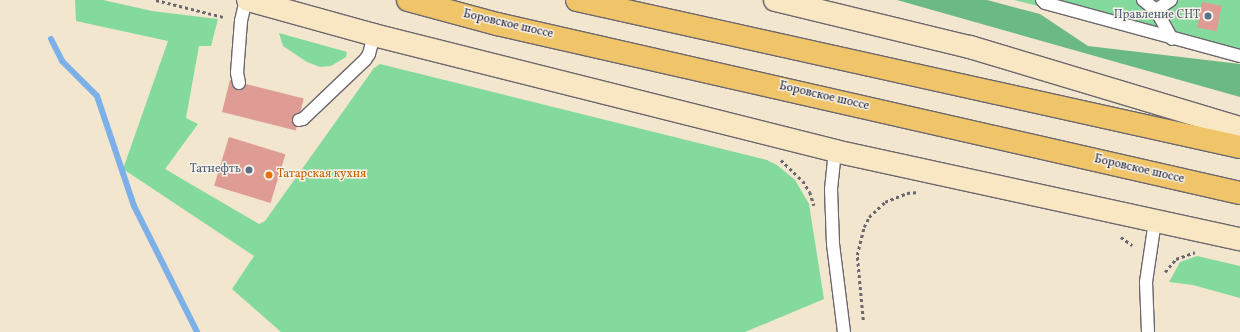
<!DOCTYPE html>
<html>
<head>
<meta charset="utf-8">
<style>
	body { margin:0 }
	#map { position:relative; width:1240px; height:332px; overflow:hidden; background:#f2e6ce; font-family:Vollkorn,serif }
	div>[style] { position:absolute }
	.green>* { inset:0; background:#84da9d }
	.forest>* { inset:0; background:#6bba84 }
	.stream>* { height:6px; margin:-3px; padding:0 3px; transform-origin:3px; border-radius:3px; background:#7cb0e9 }
	.building>* { inset:0; background:#df9c95; transform-origin:0 0 }
	.path>* { height:2.5px; margin-top:-1.25px; transform-origin:0; background:repeating-linear-gradient(90deg,#6b676e 0 3px,transparent 0 6px) }
	.roads { filter:drop-shadow(1px 0 #6b676e) drop-shadow(-1px 0 #6b676e) drop-shadow(0 1px #6b676e) drop-shadow(0 -1px #6b676e) }
	.service>* { height:12px; margin:-6px; padding:0 6px; transform-origin:6px; border-radius:6px; background:#fff }
	.secondary>* { height:22px; margin:-11px; padding:0 11px; transform-origin:11px; border-radius:11px; background:#f9e7c3 }
	.primary>* { height:22px; margin:-11px; padding:0 11px; transform-origin:11px; border-radius:11px; background:#f0c469 }
	.dots>* { width:11px; height:11px; translate:-50% -50%; box-sizing:border-box; border:2px solid #f7f3e8; border-radius:50% }
	span { translate:-50% -50%; white-space:nowrap; text-align:center; line-height:1.15; -webkit-text-stroke:3px #f7f3e8; paint-order:stroke }
	.service-label { font-size:12px; color:#4e5e75 }
	.right { translate:-100% -50%; text-align:right }
	.street-label { font-size:12px; color:#22223b }
	.food-label { font-size:12px; color:#c56008 }
	.left { translate:0 -50%; text-align:left }
</style>
</head>
<body>
<div id="map">
	<div class="green">
		<i style="clip-path:polygon(75px 0,103px 0,152px 11px,218px 19px,211px 46px,199px 46px,186px 118px,198px 124px,165px 169px,259px 224px,265px 221px,374px 68px,380px 64px,767px 160px,777px 165px,795px 180px,809px 204px,824px 299px,745px 332px,281px 332px,232px 289px,254px 256px,123px 169px,168px 41px,76px 21px)"></i>
		<i style="clip-path:polygon(1014px 0,1240px 0,1240px 55px,1172px 39px)"></i>
		<i style="clip-path:polygon(279px 33px,347px 52px,346px 57px,331px 66px,320px 67px,307px 62px,283px 46px)"></i>
		<i style="clip-path:polygon(1197px 256px,1240px 266px,1240px 298px,1193px 285px,1169px 282px,1180px 262px)"></i>
	</div>
	<div class="forest">
		<i style="clip-path:polygon(897px 0,987px 0,1040px 14px,1088px 46px,1240px 64px,1240px 97px)"></i>
	</div>
	<div class="stream">
		<i style="left:51px;top:39px;width:25px;rotate:63deg"></i>
		<i style="left:62px;top:61px;width:49px;rotate:45deg"></i>
		<i style="left:97px;top:96px;width:116px;rotate:71.4deg"></i>
		<i style="left:134px;top:206px;width:141px;rotate:63.4deg"></i>
	</div>
	<div class="building">
		<i style="left:1202px;top:2px;width:20px;height:26px;rotate:11deg"></i>
		<i style="left:230px;top:80px;width:76px;height:33px;rotate:14deg"></i>
		<i style="left:229px;top:137px;width:59px;height:51px;rotate:17deg"></i>
	</div>
	<div class="path">
		<i style="left:156px;top:0;width:69px;rotate:14.2deg"></i>
		<i style="left:781px;top:160px;width:30px;rotate:44deg"></i>
		<i style="left:803px;top:181px;width:13px;rotate:58deg"></i>
		<i style="left:810px;top:192px;width:14px;rotate:73deg"></i>
		<i style="left:1121px;top:237px;width:14px;rotate:36deg"></i>
		<i style="left:1165px;top:272px;width:17px;rotate:-50deg"></i>
		<i style="left:1176px;top:259px;width:20px;rotate:-20deg"></i>
		<i style="left:863px;top:320px;width:65px;rotate:-95.3deg"></i>
		<i style="left:857px;top:255px;width:29px;rotate:-76deg"></i>
		<i style="left:864px;top:227px;width:11px;rotate:-63deg"></i>
		<i style="left:869px;top:217px;width:22px;rotate:-43deg"></i>
		<i style="left:885px;top:202px;width:24px;rotate:-22deg"></i>
		<i style="left:907px;top:193px;width:12px;rotate:-5deg"></i>
	</div>
	<div class="roads">
		<div class="service">
			<i style="left:1042px;top:0;width:4px;rotate:45deg"></i>
			<i style="left:1045px;top:3px;width:202px;rotate:15.2deg"></i>
			<i style="left:1143px;top:0;width:16px;rotate:38deg"></i>
			<i style="left:1156px;top:10px;width:33px;rotate:61deg"></i>
			<i style="left:1156px;top:10px;width:18px;rotate:-34deg"></i>
			<i style="left:239px;top:83px;width:10px;rotate:-101deg"></i>
			<i style="left:237px;top:73px;width:52px;rotate:-85.6deg"></i>
			<i style="left:241px;top:21px;width:22px;rotate:-77deg"></i>
			<i style="left:299px;top:120px;width:4px;rotate:-14deg"></i>
			<i style="left:303px;top:119px;width:86px;rotate:-43.6deg"></i>
			<i style="left:365px;top:60px;width:7px;rotate:-56deg"></i>
			<i style="left:369px;top:54px;width:20px;rotate:-75deg"></i>
			<i style="left:835px;top:151px;width:38px;rotate:96deg"></i>
			<i style="left:831px;top:189px;width:55px;rotate:87.9deg"></i>
			<i style="left:833px;top:244px;width:89px;rotate:82.9deg"></i>
			<i style="left:1148px;top:332px;width:50px;rotate:-92.3deg"></i>
			<i style="left:1146px;top:282px;width:62px;rotate:-81.6deg"></i>
		</div>
		<div class="secondary">
			<i style="left:248px;top:0;width:131px;rotate:15.5deg"></i>
			<i style="left:374px;top:35px;width:475px;rotate:14.1deg"></i>
			<i style="left:835px;top:151px;width:414px;rotate:12.3deg"></i>
			<i style="left:775px;top:0;width:201px;rotate:13.6deg"></i>
			<i style="left:970px;top:47px;width:282px;rotate:16.7deg"></i>
		</div>
		<div class="primary">
			<i style="left:408px;top:0;width:92px;rotate:15.1deg"></i>
			<i style="left:497px;top:24px;width:762px;rotate:12.81deg"></i>
			<i style="left:577px;top:0;width:679px;rotate:12.5deg"></i>
		</div>
	</div>
	<div class="dots">
		<i style="left:1208px;top:16px;background:#5c6f8a"></i>
		<i style="left:249px;top:170px;background:#5c6f8a"></i>
		<i style="left:269px;top:175px;background:#e8710a"></i>
	</div>
	<div class="service-label">
		<span class="right" style="left:1200px;top:16px">Правление СНТ</span>
		<span class="right" style="left:241px;top:170px">Татнефть</span>
	</div>
	<div class="street-label">
		<span style="left:508px;top:25px;rotate:13deg">Боровское шоссе</span>
		<span style="left:824px;top:97px;rotate:13deg">Боровское шоссе</span>
		<span style="left:1139px;top:170px;rotate:13deg">Боровское шоссе</span>
	</div>
	<div class="food-label">
		<span class="left" style="left:277px;top:175px">Татарская кухня</span>
	</div>
</div>
</body>
</html>
